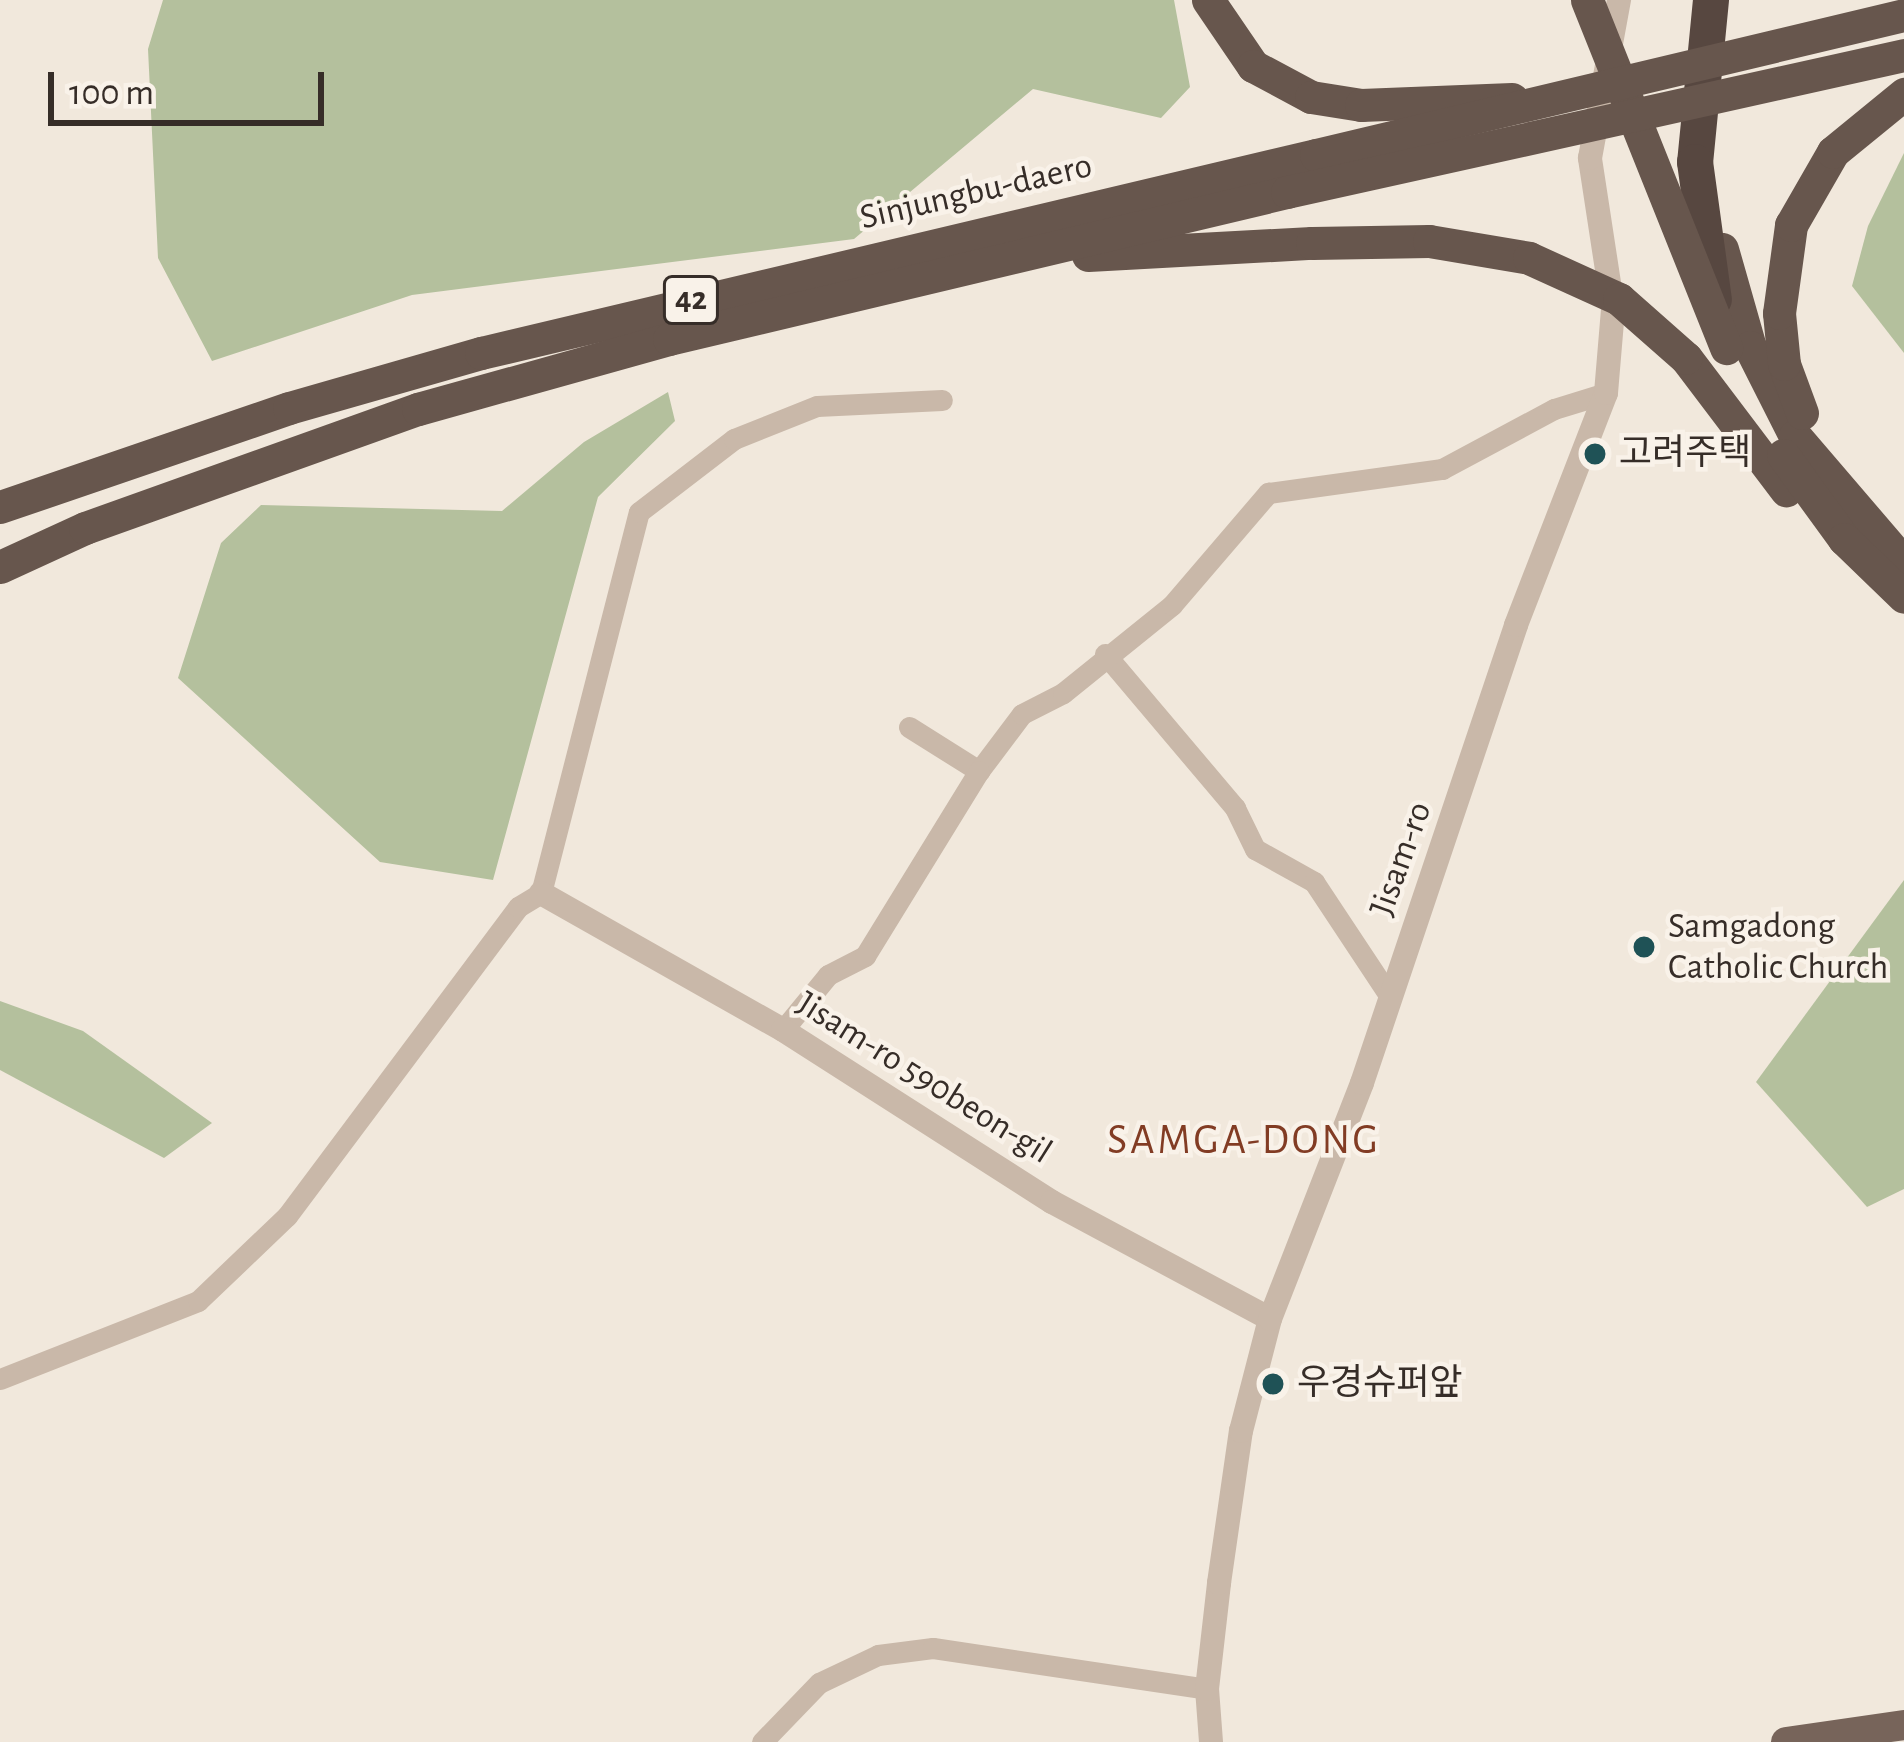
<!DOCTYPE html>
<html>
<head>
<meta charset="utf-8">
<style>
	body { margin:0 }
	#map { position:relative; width:1904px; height:1742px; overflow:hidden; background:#f1e8dc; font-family:"Alegreya Sans","Noto Sans KR",sans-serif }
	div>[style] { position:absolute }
	.green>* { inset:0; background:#b4c09d }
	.minor>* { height:21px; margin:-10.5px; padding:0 10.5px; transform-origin:10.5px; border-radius:10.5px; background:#c9b8a9 }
	.tertiary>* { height:24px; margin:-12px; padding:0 12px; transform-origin:12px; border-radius:12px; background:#c9b8a9 }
	.primary>* { height:30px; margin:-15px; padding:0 15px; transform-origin:15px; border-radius:15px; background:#77645a }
	.trunk>* { height:33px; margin:-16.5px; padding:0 16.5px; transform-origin:16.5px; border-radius:16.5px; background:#67564d }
	.motorway>* { height:36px; margin:-18px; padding:0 18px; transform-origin:18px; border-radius:18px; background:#574740 }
	.trunk-bridge>* { height:33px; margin:-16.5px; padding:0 16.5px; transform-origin:16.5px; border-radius:16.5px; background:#67564d }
	.dots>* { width:33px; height:33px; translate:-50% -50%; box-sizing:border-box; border:6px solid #f9f2e9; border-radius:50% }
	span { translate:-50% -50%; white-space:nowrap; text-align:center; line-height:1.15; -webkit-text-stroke:9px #f9f2e9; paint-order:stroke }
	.shield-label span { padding:3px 9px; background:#f9f2e9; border:3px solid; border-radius:9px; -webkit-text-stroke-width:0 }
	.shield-label { font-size:33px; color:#362d28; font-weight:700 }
	.street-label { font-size:36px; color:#362d28 }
	.poi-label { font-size:36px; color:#362d28 }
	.left { translate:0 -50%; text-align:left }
	.quarter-label { font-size:42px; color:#823c24; letter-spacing:3px }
	.scale { position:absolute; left:48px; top:72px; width:276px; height:54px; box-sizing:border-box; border:6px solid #362d28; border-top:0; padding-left:15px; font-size:36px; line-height:42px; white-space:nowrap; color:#362d28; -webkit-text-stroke:9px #f9f2e9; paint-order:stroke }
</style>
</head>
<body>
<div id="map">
	<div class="green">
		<i style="clip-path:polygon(163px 0,1174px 0,1190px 87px,1161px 118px,1033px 89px,854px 239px,412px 295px,212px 361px,158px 258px,148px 49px)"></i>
		<i style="clip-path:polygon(1904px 153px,1904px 353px,1852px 286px,1868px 226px)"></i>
		<i style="clip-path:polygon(668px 392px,675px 421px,598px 497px,493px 880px,380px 862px,178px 678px,221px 543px,261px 505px,502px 511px,584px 442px)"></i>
		<i style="clip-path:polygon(1904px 880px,1904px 1189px,1867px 1207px,1756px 1082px)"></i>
		<i style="clip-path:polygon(0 1001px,83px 1031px,212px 1123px,164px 1158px,0 1070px)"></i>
	</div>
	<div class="minor">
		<i style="left:1105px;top:654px;width:202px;rotate:49.8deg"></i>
		<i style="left:1235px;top:808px;width:46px;rotate:64deg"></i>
		<i style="left:1255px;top:849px;width:68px;rotate:29.2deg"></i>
		<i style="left:1314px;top:882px;width:138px;rotate:56.5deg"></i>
		<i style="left:909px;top:727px;width:83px;rotate:32.2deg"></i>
		<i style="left:979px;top:771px;width:71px;rotate:-53deg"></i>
		<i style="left:1022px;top:714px;width:46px;rotate:-27.1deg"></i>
		<i style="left:1063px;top:693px;width:140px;rotate:-38.9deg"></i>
		<i style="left:1172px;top:605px;width:148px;rotate:-49.4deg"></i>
		<i style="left:1268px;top:493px;width:176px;rotate:-7.9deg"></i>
		<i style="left:1442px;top:469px;width:127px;rotate:-28.2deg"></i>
		<i style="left:1554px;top:409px;width:54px;rotate:-17.1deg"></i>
		<i style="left:783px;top:1030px;width:71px;rotate:-50.7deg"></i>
		<i style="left:828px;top:975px;width:42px;rotate:-27.2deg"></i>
		<i style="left:865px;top:956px;width:217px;rotate:-58.4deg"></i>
		<i style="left:0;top:1379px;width:213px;rotate:-21.5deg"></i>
		<i style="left:198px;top:1301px;width:123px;rotate:-43.7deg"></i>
		<i style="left:287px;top:1216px;width:386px;rotate:-53.2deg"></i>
		<i style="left:518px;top:907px;width:27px;rotate:-31deg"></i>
		<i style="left:541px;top:893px;width:393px;rotate:-75.6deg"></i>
		<i style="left:639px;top:512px;width:120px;rotate:-37.5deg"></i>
		<i style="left:734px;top:439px;width:89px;rotate:-21.7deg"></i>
		<i style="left:817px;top:406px;width:125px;rotate:-2.7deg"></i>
		<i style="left:762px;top:1742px;width:82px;rotate:-46deg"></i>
		<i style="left:819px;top:1683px;width:65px;rotate:-25.4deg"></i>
		<i style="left:878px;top:1655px;width:55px;rotate:-7.3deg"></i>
		<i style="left:933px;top:1648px;width:277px;rotate:8.5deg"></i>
	</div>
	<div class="tertiary">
		<i style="left:541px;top:893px;width:278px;rotate:29.5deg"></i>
		<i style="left:783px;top:1030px;width:319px;rotate:32.6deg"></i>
		<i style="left:1052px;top:1202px;width:247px;rotate:28.2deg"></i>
		<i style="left:1211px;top:1742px;width:53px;rotate:-94.3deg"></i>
		<i style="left:1207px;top:1689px;width:107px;rotate:-83.5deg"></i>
		<i style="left:1219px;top:1583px;width:154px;rotate:-81.8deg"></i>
		<i style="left:1241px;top:1431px;width:116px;rotate:-75.5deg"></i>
		<i style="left:1270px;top:1319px;width:253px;rotate:-68.7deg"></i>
		<i style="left:1362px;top:1083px;width:483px;rotate:-71.4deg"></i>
		<i style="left:1516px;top:625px;width:249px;rotate:-68.8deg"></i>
		<i style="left:1606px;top:393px;width:84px;rotate:-85.2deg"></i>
		<i style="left:1613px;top:309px;width:153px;rotate:-98.7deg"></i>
		<i style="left:1590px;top:158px;width:161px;rotate:-79.6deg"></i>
	</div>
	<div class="primary">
		<i style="left:1786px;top:1742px;width:119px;rotate:-8.2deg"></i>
	</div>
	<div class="trunk">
		<i style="left:1208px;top:0;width:80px;rotate:55.7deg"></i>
		<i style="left:1253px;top:66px;width:66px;rotate:28.1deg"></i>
		<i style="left:1311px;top:97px;width:51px;rotate:9.1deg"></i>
		<i style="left:1361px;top:105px;width:151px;rotate:-2.3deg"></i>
		<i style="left:1722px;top:249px;width:102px;rotate:74.1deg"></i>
		<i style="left:1750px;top:347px;width:100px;rotate:63.2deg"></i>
		<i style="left:1795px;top:436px;width:167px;rotate:49.4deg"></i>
		<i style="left:1088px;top:255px;width:224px;rotate:-3.1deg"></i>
		<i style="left:1686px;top:358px;width:166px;rotate:52.9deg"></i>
		<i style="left:1802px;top:413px;width:52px;rotate:-110.2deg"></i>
		<i style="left:1784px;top:364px;width:51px;rotate:-95.6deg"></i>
		<i style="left:1779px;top:313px;width:89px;rotate:-82.2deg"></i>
		<i style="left:1791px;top:225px;width:84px;rotate:-60.1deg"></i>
		<i style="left:1833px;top:152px;width:92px;rotate:-39.2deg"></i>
		<i style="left:1783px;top:455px;width:104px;rotate:54deg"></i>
		<i style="left:1844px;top:539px;width:83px;rotate:44deg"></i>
		<i style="left:0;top:507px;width:305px;rotate:-18.9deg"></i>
		<i style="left:289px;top:408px;width:200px;rotate:-16deg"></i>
		<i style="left:481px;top:353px;width:858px;rotate:-13.34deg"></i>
		<i style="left:0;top:567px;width:94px;rotate:-24.6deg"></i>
		<i style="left:85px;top:528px;width:354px;rotate:-19.7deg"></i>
		<i style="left:418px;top:409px;width:261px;rotate:-15.6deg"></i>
		<i style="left:669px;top:339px;width:635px;rotate:-13.38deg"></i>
	</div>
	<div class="motorway">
		<i style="left:1711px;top:0;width:163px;rotate:95.6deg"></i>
		<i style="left:1695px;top:162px;width:139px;rotate:82.2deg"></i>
	</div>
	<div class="trunk-bridge">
		<i style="left:1587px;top:0;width:375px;rotate:68.2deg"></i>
		<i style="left:1316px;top:155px;width:604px;rotate:-13.39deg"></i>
		<i style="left:1287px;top:192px;width:632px;rotate:-12.52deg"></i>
		<i style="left:1312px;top:243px;width:117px;rotate:-1deg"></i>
		<i style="left:1429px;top:241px;width:101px;rotate:9.6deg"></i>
		<i style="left:1529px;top:258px;width:99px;rotate:24.5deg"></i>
		<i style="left:1619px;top:299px;width:89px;rotate:41.4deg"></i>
	</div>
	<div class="dots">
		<i style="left:1595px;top:454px;background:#1f5256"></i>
		<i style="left:1644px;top:947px;background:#1f5256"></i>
		<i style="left:1273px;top:1384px;background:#1f5256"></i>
	</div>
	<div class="shield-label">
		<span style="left:691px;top:300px">42</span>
	</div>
	<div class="street-label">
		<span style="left:976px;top:192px;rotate:-13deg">Sinjungbu-daero</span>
		<span style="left:1401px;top:859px;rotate:-70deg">Jisam-ro</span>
		<span style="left:924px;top:1078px;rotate:32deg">Jisam-ro 590beon-gil</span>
	</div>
	<div class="poi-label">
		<span class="left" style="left:1619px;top:454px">고려주택</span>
		<span class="left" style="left:1668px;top:947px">Samgadong<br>Catholic Church</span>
		<span class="left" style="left:1297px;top:1384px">우경슈퍼앞</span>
	</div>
	<div class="quarter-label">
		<span style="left:1244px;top:1140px">SAMGA-DONG</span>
	</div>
	<div class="scale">100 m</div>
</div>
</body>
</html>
